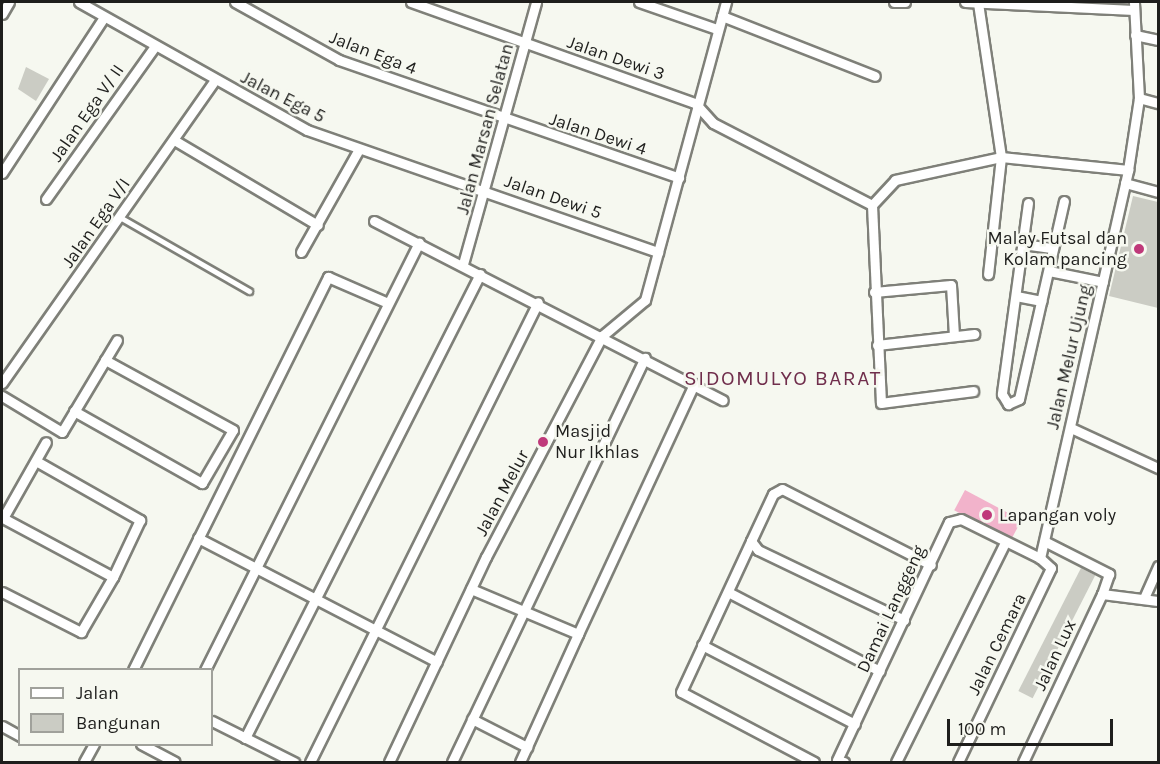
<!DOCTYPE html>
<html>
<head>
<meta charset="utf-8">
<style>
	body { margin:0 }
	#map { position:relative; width:1160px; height:764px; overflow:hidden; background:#f6f8f0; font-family:Karla,sans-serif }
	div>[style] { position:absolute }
	.green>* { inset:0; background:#f2b3cb; transform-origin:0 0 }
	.building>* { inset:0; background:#cbccc4; transform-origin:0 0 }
	.roads { filter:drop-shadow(2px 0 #7f8079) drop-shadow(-2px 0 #7f8079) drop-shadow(0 2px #7f8079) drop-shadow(0 -2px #7f8079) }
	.service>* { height:4.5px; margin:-2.25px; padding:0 2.25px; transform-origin:2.25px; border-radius:2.25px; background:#fff }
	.minor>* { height:9px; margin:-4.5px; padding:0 4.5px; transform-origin:4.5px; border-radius:4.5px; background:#fff }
	.dots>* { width:16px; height:16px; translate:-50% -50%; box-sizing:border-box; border:3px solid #f6f8f0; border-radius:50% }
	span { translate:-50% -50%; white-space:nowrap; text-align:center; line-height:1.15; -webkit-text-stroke:5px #f6f8f0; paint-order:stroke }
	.street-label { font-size:18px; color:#1e1e1c }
	.poi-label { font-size:18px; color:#1e1e1c }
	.right { translate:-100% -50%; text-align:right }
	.left { translate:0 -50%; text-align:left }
	.quarter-label { font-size:21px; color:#702e4c; letter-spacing:1.5px }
	.frame { position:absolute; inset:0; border:3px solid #1e1e1c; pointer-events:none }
	.legend { position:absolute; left:18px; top:668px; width:195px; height:78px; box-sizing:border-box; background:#f6f8f0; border:2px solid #a0a19b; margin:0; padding:8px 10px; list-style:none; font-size:18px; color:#1e1e1c }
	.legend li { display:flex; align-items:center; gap:12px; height:30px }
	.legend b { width:30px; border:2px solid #a0a19b }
	.scale { position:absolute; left:947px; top:719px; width:166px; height:27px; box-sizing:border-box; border:3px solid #1e1e1c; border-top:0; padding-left:8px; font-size:18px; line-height:21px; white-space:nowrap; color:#1e1e1c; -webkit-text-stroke:4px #f6f8f0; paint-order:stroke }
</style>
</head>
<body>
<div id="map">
	<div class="green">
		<i style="left:965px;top:490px;width:64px;height:23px;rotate:28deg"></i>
	</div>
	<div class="building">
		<i style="clip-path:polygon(26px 67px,49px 79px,36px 101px,18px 89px)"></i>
		<i style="clip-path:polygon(1133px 196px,1158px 202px,1158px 308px,1109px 296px)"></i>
		<i style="left:1081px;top:568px;width:16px;height:138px;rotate:27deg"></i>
	</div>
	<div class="roads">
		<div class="service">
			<i style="left:120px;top:217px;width:149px;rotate:29.8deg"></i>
		</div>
		<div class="minor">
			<i style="left:79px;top:2px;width:261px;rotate:29.3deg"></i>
			<i style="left:307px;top:130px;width:372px;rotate:19.2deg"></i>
			<i style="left:235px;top:2px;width:119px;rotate:29.1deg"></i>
			<i style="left:339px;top:60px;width:360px;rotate:19.1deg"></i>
			<i style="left:411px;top:2px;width:301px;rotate:19.6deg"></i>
			<i style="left:639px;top:2px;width:83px;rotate:19.1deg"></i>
			<i style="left:894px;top:2px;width:11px"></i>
			<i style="left:965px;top:2px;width:169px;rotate:2.7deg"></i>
			<i style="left:978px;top:3px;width:156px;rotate:81.5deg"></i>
			<i style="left:1001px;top:157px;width:118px;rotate:96.3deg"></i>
			<i style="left:2px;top:14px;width:14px;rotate:-60deg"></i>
			<i style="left:722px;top:16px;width:164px;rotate:21.4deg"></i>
			<i style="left:1135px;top:35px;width:24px;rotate:12deg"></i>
			<i style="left:1139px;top:98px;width:20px;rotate:15deg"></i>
			<i style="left:695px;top:103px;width:27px;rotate:48deg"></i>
			<i style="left:713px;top:123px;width:179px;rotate:27.3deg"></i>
			<i style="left:872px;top:205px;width:34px;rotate:-47deg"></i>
			<i style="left:895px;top:180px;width:108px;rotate:-12.2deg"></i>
			<i style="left:1001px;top:157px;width:128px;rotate:5.8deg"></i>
			<i style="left:174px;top:140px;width:167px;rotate:30.6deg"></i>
			<i style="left:2px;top:173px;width:186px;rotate:-56.8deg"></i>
			<i style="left:1125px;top:183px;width:34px;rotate:15deg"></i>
			<i style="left:46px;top:199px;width:188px;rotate:-54.5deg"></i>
			<i style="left:1028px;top:203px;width:193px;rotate:97.8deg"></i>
			<i style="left:1002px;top:394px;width:12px;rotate:59deg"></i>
			<i style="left:1008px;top:404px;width:12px;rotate:-24deg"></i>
			<i style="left:1019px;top:399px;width:203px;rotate:-77.2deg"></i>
			<i style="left:872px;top:205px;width:198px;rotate:87.4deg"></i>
			<i style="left:881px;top:403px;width:93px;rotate:-7.4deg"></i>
			<i style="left:374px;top:221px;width:392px;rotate:27.2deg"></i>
			<i style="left:1023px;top:244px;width:30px;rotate:8deg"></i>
			<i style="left:301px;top:252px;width:118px;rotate:-60.6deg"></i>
			<i style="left:463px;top:264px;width:272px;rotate:-74.4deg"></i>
			<i style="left:1049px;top:271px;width:55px;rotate:11.5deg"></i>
			<i style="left:874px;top:292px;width:77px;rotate:-5.2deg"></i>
			<i style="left:951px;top:285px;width:50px;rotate:86.6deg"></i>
			<i style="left:1016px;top:296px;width:26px;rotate:11deg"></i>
			<i style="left:877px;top:345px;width:98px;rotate:-6.5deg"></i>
			<i style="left:2px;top:383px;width:370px;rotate:-54.9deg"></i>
			<i style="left:2px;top:396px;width:70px;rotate:31deg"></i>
			<i style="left:62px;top:432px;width:107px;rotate:-59.1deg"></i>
			<i style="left:74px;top:411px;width:147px;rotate:29.4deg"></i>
			<i style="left:202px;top:483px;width:61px;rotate:-59.7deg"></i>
			<i style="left:233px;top:430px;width:146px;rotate:-151.3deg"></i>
			<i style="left:1071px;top:428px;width:96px;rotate:24.7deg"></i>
			<i style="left:36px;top:461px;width:120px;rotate:29.6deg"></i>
			<i style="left:140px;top:520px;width:63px;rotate:115.3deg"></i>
			<i style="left:113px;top:577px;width:125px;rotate:-151.8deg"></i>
			<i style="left:3px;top:518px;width:87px;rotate:-60.5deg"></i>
			<i style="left:198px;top:538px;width:269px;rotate:27.4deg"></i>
			<i style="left:751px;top:541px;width:52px;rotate:-64.9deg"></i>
			<i style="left:773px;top:494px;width:10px;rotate:-29deg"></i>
			<i style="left:782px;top:489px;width:167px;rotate:27deg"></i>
			<i style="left:1046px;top:542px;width:71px;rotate:26.9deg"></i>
			<i style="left:1109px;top:574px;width:21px;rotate:109deg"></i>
			<i style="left:1102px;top:594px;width:56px;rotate:7.1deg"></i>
			<i style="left:471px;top:589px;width:116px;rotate:22.8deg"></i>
			<i style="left:578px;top:634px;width:276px;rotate:-65.1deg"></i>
			<i style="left:2px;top:592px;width:89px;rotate:26.9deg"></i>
			<i style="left:81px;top:632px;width:64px;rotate:-59.8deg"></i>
			<i style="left:728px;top:592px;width:171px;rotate:27.5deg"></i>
			<i style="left:1144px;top:598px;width:35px;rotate:-66deg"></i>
			<i style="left:702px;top:645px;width:172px;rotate:27.3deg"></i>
			<i style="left:133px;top:670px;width:439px;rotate:-63.6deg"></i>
			<i style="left:328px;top:277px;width:65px;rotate:23.4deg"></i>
			<i style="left:205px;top:670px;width:478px;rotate:-63.4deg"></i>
			<i style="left:472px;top:719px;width:62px;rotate:27deg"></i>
			<i style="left:212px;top:721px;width:92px;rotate:26.6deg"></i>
			<i style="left:2px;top:726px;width:21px;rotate:29deg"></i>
			<i style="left:245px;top:738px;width:520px;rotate:-63.14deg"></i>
			<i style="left:141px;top:744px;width:38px;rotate:28deg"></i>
			<i style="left:84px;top:762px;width:21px;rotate:-61deg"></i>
			<i style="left:310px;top:762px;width:513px;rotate:-63.63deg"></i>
			<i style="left:389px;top:762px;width:227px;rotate:-64.7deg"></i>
			<i style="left:486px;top:557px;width:250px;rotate:-62.3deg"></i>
			<i style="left:602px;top:336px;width:56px;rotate:-39.9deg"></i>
			<i style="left:645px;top:300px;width:309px;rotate:-74.8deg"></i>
			<i style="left:452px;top:762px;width:448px;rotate:-64.5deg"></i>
			<i style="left:520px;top:762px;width:141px;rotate:-65.6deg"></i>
			<i style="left:814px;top:762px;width:150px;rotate:-152.2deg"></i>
			<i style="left:681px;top:692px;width:166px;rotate:-65.1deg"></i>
			<i style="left:751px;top:541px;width:11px;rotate:52deg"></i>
			<i style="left:758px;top:550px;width:162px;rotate:25.6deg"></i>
			<i style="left:844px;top:762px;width:7px;rotate:-164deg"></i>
			<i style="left:837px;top:760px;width:263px;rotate:-64.8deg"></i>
			<i style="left:949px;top:522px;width:12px;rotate:-14deg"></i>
			<i style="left:961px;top:519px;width:88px;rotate:26.3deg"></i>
			<i style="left:896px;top:762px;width:246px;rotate:-63.6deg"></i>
			<i style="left:958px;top:762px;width:215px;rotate:-64.4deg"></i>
			<i style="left:1051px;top:568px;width:15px;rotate:-138deg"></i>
			<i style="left:1040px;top:558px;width:398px;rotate:-77.2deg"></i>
			<i style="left:1128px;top:170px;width:73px;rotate:-81.3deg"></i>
			<i style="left:1139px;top:98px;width:96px;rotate:-93deg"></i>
			<i style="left:1023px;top:762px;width:186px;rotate:-64.8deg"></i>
		</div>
	</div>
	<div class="dots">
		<i style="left:1139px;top:249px;background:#bf397a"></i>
		<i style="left:543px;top:442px;background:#bf397a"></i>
		<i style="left:987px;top:515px;background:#bf397a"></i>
	</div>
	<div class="street-label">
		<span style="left:373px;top:53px;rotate:21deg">Jalan Ega 4</span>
		<span style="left:616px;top:58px;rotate:19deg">Jalan Dewi 3</span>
		<span style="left:283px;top:97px;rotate:27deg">Jalan Ega 5</span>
		<span style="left:87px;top:113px;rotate:-55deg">Jalan Ega V/ II</span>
		<span style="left:485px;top:129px;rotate:-75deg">Jalan Marsan Selatan</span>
		<span style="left:598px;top:134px;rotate:18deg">Jalan Dewi 4</span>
		<span style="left:553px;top:197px;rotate:19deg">Jalan Dewi 5</span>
		<span style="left:96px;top:223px;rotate:-55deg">Jalan Ega V/I</span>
		<span style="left:1069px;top:357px;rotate:-77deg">Jalan Melur Ujung</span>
		<span style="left:502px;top:493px;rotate:-62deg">Jalan Melur</span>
		<span style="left:891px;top:609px;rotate:-65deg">Damai Langgeng</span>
		<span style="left:997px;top:644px;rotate:-64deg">Jalan Cemara</span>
		<span style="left:1055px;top:655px;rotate:-65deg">Jalan Lux</span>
	</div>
	<div class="poi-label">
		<span class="right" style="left:1127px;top:249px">Malay Futsal dan<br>Kolam pancing</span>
		<span class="left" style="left:555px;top:442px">Masjid<br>Nur Ikhlas</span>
		<span class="left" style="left:999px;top:515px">Lapangan voly</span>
	</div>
	<div class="quarter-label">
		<span style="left:783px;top:378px">SIDOMULYO BARAT</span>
	</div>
	<div class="frame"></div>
	<ul class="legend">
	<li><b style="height:8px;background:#fff"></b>Jalan</li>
	<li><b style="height:16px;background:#cbccc4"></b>Bangunan</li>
	</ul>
	<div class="scale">100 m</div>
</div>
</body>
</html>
